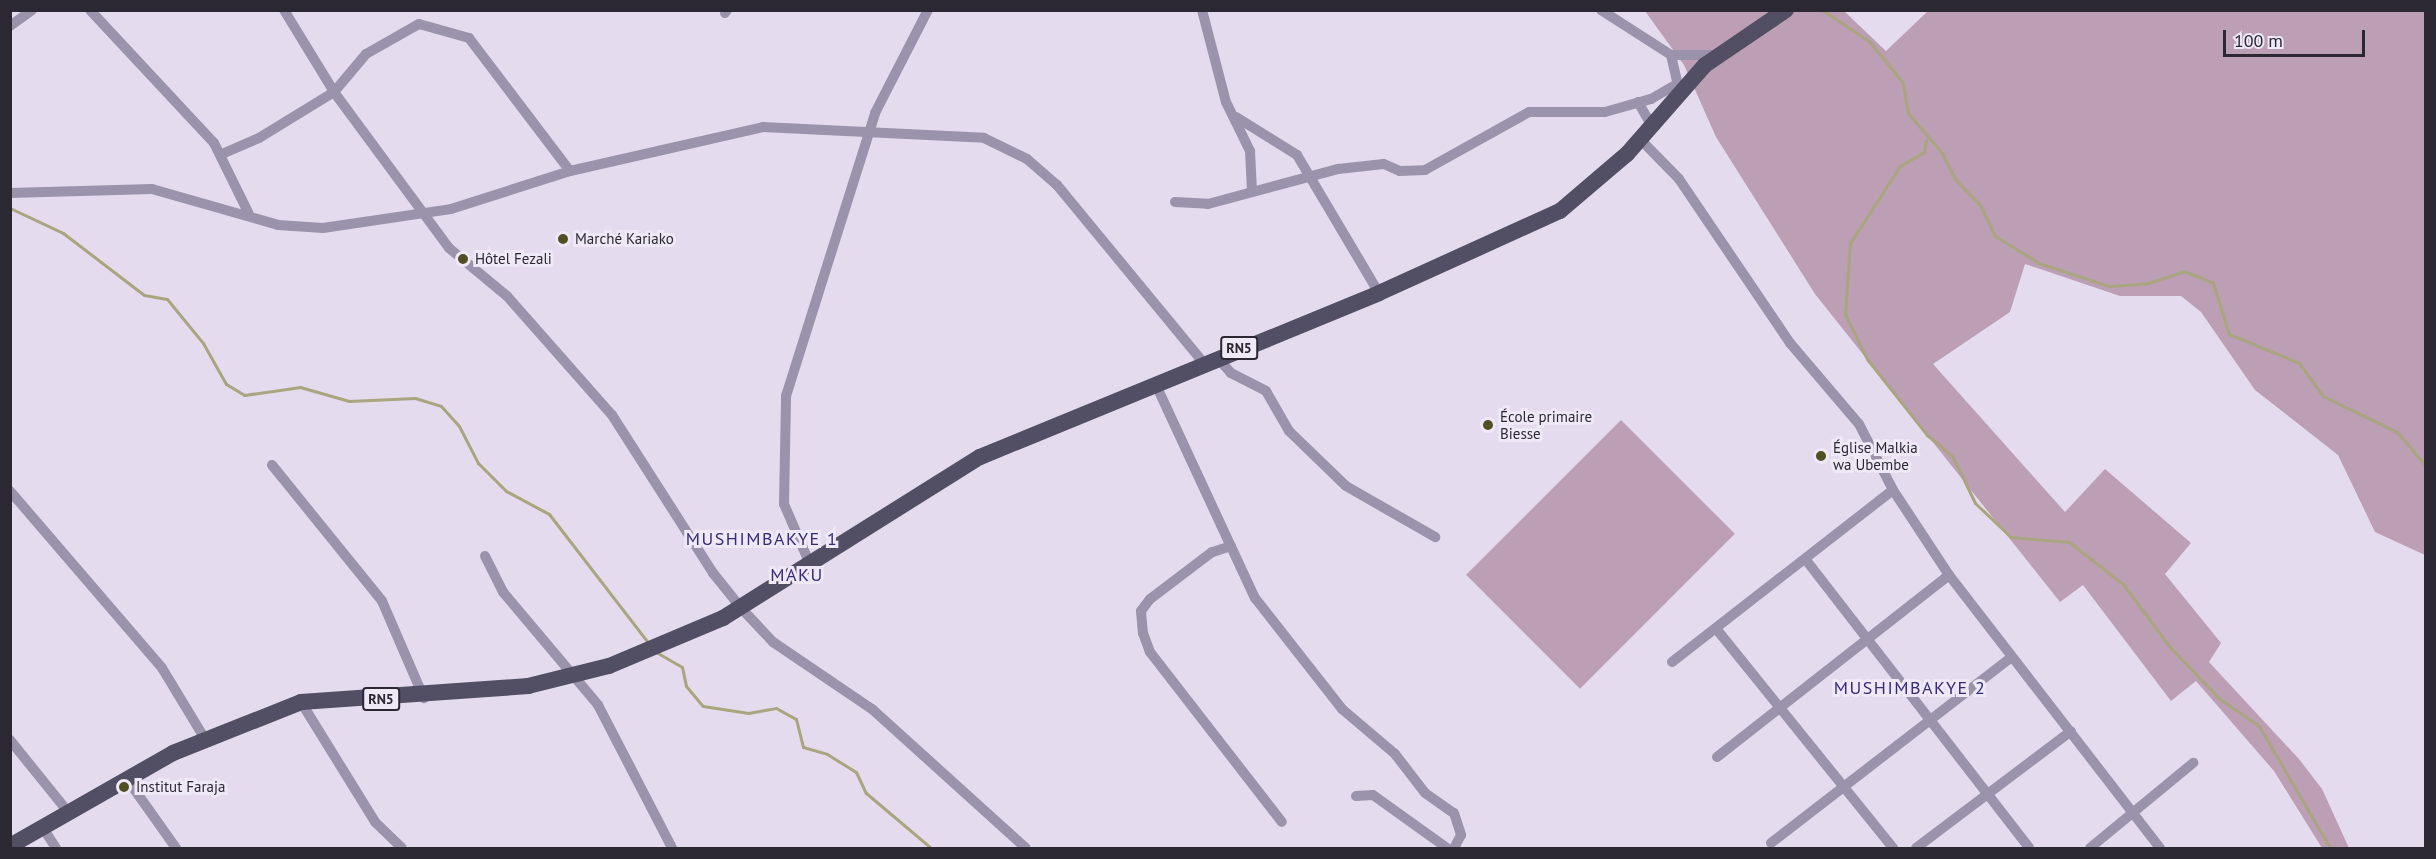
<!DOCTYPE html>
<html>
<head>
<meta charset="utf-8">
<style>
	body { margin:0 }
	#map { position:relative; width:2436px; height:859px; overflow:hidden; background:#e4dcee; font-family:"PT Sans",sans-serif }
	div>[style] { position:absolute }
	.green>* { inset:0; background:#bc9eb5; transform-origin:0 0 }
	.stream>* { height:3px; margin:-1.5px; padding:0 1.5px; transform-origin:1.5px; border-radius:1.5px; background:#a8a57f }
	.minor>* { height:10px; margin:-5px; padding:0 5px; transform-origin:5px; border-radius:5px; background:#9b93ab }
	.trunk>* { height:16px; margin:-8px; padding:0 8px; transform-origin:8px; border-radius:8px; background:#524e63 }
	.dots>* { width:16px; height:16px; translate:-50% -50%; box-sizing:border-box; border:3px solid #eee8f7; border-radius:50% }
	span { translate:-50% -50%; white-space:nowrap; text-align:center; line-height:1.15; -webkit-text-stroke:6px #eee8f7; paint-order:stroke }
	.shield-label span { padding:2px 4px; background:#eee8f7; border:2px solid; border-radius:4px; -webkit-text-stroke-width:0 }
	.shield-label { font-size:14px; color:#2b2833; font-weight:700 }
	.poi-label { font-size:15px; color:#2b2833 }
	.left { translate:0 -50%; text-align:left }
	.quarter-label { font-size:18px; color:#362c78; letter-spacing:1.5px }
	.frame { position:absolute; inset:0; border:12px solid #2b2833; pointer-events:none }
	.scale { position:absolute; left:2223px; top:30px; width:142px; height:27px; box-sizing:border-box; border:3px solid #2b2833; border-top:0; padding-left:8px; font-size:18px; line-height:21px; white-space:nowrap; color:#2b2833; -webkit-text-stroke:4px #eee8f7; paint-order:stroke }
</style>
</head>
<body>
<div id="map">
	<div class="green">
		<i style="clip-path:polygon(1645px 11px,1844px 11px,1886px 51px,1928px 11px,2425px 11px,2425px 555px,2375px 532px,2338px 455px,2255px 390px,2201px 312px,2181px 296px,2120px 296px,2025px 264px,2010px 312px,1933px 364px,2065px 512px,2105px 469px,2191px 543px,2165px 574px,2221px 643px,2209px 662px,2299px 759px,2322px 789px,2349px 848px,2322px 848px,2274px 771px,2196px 681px,2171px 701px,2083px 585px,2060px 602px,1815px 294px,1716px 137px,1684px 65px)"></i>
		<i style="left:1621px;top:420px;width:161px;height:219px;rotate:45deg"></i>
	</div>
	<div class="stream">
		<i style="left:1822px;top:10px;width:56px;rotate:33.4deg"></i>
		<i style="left:1869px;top:41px;width:54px;rotate:51deg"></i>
		<i style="left:1903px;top:83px;width:30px;rotate:81deg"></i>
		<i style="left:1908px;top:113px;width:52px;rotate:49.6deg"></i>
		<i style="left:1942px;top:153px;width:29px;rotate:63deg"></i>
		<i style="left:1955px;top:179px;width:36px;rotate:46deg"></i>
		<i style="left:1980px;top:205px;width:34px;rotate:64deg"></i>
		<i style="left:1995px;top:236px;width:52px;rotate:31.5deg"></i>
		<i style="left:2039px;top:263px;width:74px;rotate:18.2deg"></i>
		<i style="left:2109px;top:286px;width:39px;rotate:-4deg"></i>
		<i style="left:2148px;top:283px;width:38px;rotate:-18deg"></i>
		<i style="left:2184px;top:271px;width:31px;rotate:22deg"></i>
		<i style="left:2213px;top:283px;width:53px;rotate:72.6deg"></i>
		<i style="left:2229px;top:334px;width:76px;rotate:22.5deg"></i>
		<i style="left:2299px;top:363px;width:41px;rotate:54deg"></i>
		<i style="left:2323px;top:396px;width:82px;rotate:25.9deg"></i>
		<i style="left:2397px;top:432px;width:45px;rotate:49.5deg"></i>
		<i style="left:1926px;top:140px;width:12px;rotate:99deg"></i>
		<i style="left:1924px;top:152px;width:28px;rotate:150deg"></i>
		<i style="left:1900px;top:166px;width:92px;rotate:123deg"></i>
		<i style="left:1850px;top:243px;width:71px;rotate:94deg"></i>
		<i style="left:1845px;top:314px;width:50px;rotate:63.9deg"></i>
		<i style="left:1867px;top:359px;width:97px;rotate:51.7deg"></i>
		<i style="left:1927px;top:435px;width:34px;rotate:40deg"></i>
		<i style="left:1953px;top:457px;width:51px;rotate:64.4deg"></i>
		<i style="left:1975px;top:503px;width:50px;rotate:43.4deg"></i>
		<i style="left:2011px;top:537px;width:58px;rotate:4.9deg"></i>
		<i style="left:2069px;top:542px;width:68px;rotate:37.9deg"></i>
		<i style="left:2123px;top:584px;width:79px;rotate:53.3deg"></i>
		<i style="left:2170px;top:647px;width:72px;rotate:46.1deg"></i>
		<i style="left:2220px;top:699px;width:47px;rotate:34.7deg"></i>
		<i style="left:2259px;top:726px;width:141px;rotate:59.8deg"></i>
		<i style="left:10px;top:208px;width:59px;rotate:25.3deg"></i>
		<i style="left:63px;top:233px;width:102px;rotate:37.4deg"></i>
		<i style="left:144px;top:295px;width:23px;rotate:10deg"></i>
		<i style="left:167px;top:299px;width:57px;rotate:50.7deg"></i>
		<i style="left:203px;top:343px;width:47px;rotate:60.7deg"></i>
		<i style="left:226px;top:384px;width:21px;rotate:31deg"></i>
		<i style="left:244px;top:395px;width:57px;rotate:-8.1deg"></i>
		<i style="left:300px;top:387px;width:51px;rotate:15.9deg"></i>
		<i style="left:349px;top:401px;width:66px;rotate:-2.6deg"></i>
		<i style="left:415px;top:398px;width:27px;rotate:17deg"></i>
		<i style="left:441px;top:406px;width:27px;rotate:48deg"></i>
		<i style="left:459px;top:426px;width:42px;rotate:62.8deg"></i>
		<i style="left:478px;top:463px;width:40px;rotate:45deg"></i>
		<i style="left:506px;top:491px;width:49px;rotate:28.1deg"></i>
		<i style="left:549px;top:514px;width:164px;rotate:52.4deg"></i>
		<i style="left:656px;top:652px;width:30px;rotate:30deg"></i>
		<i style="left:682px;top:667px;width:19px;rotate:78deg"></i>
		<i style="left:686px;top:686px;width:26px;rotate:50deg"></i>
		<i style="left:703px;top:706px;width:46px;rotate:8.8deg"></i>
		<i style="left:748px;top:713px;width:28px;rotate:-10deg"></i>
		<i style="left:776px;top:708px;width:23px;rotate:29deg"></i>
		<i style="left:796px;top:719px;width:29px;rotate:76deg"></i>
		<i style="left:803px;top:747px;width:25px;rotate:16deg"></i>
		<i style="left:827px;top:754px;width:34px;rotate:32deg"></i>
		<i style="left:856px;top:772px;width:23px;rotate:65deg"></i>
		<i style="left:866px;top:793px;width:85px;rotate:40.2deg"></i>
	</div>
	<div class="minor">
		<i style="left:90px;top:10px;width:182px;rotate:47deg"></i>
		<i style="left:214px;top:143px;width:79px;rotate:63.8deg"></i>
		<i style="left:284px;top:10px;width:96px;rotate:58.6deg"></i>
		<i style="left:334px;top:92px;width:194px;rotate:53.6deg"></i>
		<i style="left:449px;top:248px;width:75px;rotate:39.6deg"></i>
		<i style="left:507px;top:296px;width:159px;rotate:48.6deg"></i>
		<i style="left:612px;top:415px;width:188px;rotate:57.4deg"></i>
		<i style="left:713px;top:573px;width:46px;rotate:51.1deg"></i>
		<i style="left:742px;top:609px;width:45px;rotate:46.8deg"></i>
		<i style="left:773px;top:642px;width:120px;rotate:34.1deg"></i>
		<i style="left:872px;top:709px;width:207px;rotate:42.1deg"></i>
		<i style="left:1202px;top:10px;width:95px;rotate:75.4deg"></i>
		<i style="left:1226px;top:102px;width:55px;rotate:63.9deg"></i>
		<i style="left:1250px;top:151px;width:40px;rotate:87.1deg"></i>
		<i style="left:1601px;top:10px;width:83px;rotate:32.7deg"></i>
		<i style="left:1671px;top:55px;width:36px;rotate:77deg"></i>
		<i style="left:725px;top:13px;width:4px;rotate:-56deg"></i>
		<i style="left:10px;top:26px;width:27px;rotate:-36deg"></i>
		<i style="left:1671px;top:55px;width:46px"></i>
		<i style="left:1638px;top:102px;width:28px;rotate:60deg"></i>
		<i style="left:1236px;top:117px;width:72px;rotate:31.9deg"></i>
		<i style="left:1297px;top:155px;width:161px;rotate:59.3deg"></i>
		<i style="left:1640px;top:139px;width:56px;rotate:45.7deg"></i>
		<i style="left:1679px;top:179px;width:198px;rotate:55.9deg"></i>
		<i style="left:1790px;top:343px;width:106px;rotate:49.6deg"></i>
		<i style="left:1859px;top:424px;width:74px;rotate:62.7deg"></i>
		<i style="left:1893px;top:490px;width:102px;rotate:56.6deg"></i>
		<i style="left:1949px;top:575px;width:345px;rotate:52.3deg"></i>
		<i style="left:222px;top:154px;width:40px;rotate:-23.4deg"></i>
		<i style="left:259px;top:138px;width:88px;rotate:-31.5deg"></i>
		<i style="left:334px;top:92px;width:50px;rotate:-49.9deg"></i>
		<i style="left:366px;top:54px;width:61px;rotate:-29.5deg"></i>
		<i style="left:419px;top:24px;width:52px;rotate:15.6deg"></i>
		<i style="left:469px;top:38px;width:167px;rotate:52.8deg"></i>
		<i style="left:10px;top:193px;width:142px;rotate:-1.6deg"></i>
		<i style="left:152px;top:189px;width:131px;rotate:15.9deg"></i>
		<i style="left:278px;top:225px;width:45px;rotate:3.8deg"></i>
		<i style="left:323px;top:228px;width:129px;rotate:-8.4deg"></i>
		<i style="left:451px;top:209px;width:125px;rotate:-17.7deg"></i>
		<i style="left:570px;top:171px;width:198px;rotate:-12.8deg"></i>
		<i style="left:763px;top:127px;width:221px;rotate:2.8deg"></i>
		<i style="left:984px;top:138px;width:48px;rotate:26deg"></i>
		<i style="left:1027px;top:159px;width:40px;rotate:41deg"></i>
		<i style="left:1057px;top:185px;width:229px;rotate:50.5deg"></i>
		<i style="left:1175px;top:202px;width:33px;rotate:3deg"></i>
		<i style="left:1208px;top:204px;width:135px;rotate:-15.1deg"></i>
		<i style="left:1338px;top:169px;width:46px;rotate:-6.2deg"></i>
		<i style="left:1384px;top:164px;width:17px;rotate:24deg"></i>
		<i style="left:1400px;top:171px;width:25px;rotate:-2deg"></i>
		<i style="left:1425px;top:170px;width:119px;rotate:-29.1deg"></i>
		<i style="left:1529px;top:112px;width:76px"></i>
		<i style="left:1605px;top:112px;width:48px;rotate:-15.8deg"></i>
		<i style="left:1651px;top:99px;width:30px;rotate:-30deg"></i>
		<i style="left:1217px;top:357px;width:21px;rotate:49deg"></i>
		<i style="left:1231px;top:373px;width:39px;rotate:27deg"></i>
		<i style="left:1266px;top:391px;width:46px;rotate:60.1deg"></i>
		<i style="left:1289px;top:431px;width:79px;rotate:44deg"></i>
		<i style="left:1346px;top:486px;width:103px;rotate:29.8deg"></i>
		<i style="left:1156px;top:385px;width:235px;rotate:65.1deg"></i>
		<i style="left:1255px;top:598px;width:141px;rotate:51.9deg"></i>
		<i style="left:1342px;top:709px;width:70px;rotate:40.3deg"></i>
		<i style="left:1395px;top:754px;width:49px;rotate:52.4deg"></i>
		<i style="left:1425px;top:793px;width:35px;rotate:35deg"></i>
		<i style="left:1454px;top:813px;width:23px;rotate:72deg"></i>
		<i style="left:1461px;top:835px;width:15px;rotate:118deg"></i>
		<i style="left:272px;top:465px;width:175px;rotate:51deg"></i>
		<i style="left:382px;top:601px;width:106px;rotate:66.6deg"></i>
		<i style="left:10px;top:491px;width:233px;rotate:49.3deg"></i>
		<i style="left:162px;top:668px;width:83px;rotate:58.8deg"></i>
		<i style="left:1231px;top:546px;width:20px;rotate:162deg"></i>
		<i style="left:1212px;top:552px;width:78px;rotate:142.8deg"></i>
		<i style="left:1150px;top:599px;width:15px;rotate:127deg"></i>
		<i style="left:1141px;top:611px;width:22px;rotate:85deg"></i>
		<i style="left:1143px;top:633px;width:20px;rotate:70deg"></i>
		<i style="left:1150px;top:652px;width:215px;rotate:52.2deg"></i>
		<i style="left:485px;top:556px;width:40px;rotate:63.4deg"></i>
		<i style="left:503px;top:592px;width:148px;rotate:49.9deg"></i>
		<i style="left:598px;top:705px;width:161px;rotate:62.6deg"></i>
		<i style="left:1806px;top:560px;width:364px;rotate:52.2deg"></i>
		<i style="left:809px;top:562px;width:63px;rotate:-113.3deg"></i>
		<i style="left:784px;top:504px;width:108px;rotate:-88.9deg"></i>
		<i style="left:786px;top:396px;width:297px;rotate:-72.5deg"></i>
		<i style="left:875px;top:113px;width:116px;rotate:-62.8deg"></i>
		<i style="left:1718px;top:631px;width:279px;rotate:51.1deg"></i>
		<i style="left:1672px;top:662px;width:280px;rotate:-37.9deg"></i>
		<i style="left:301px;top:702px;width:141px;rotate:58.3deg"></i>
		<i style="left:375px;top:822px;width:37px;rotate:44deg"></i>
		<i style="left:10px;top:740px;width:94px;rotate:51.1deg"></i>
		<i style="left:1717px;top:757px;width:295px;rotate:-38.1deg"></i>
		<i style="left:127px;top:779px;width:85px;rotate:54.6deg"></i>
		<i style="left:1356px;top:796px;width:17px;rotate:-3deg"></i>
		<i style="left:1373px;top:795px;width:91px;rotate:35.6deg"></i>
		<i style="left:43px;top:828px;width:24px;rotate:57deg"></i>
		<i style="left:1771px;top:843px;width:304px;rotate:-37.7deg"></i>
		<i style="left:1916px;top:848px;width:194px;rotate:-37deg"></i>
		<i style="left:2090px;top:848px;width:134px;rotate:-39.5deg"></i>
	</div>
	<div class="trunk">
		<i style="left:10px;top:846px;width:188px;rotate:-29.7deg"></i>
		<i style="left:173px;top:753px;width:138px;rotate:-21.7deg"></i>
		<i style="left:301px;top:702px;width:228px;rotate:-4deg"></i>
		<i style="left:528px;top:686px;width:83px;rotate:-13.9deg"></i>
		<i style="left:609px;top:666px;width:124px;rotate:-22.8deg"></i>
		<i style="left:723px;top:618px;width:303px;rotate:-32.1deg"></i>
		<i style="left:980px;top:457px;width:431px;rotate:-22.3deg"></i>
		<i style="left:1379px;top:293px;width:199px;rotate:-24.4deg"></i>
		<i style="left:1560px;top:211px;width:88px;rotate:-40.4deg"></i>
		<i style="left:1627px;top:154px;width:118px;rotate:-48.8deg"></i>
		<i style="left:1705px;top:65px;width:98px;rotate:-34.2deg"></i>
	</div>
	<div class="dots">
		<i style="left:563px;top:239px;background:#504e23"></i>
		<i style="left:463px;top:259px;background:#504e23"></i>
		<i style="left:1488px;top:425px;background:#504e23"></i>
		<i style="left:1821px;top:456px;background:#504e23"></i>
		<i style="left:124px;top:787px;background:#504e23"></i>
	</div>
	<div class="shield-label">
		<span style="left:1239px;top:348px">RN5</span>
		<span style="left:381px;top:699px">RN5</span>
	</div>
	<div class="poi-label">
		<span class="left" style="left:575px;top:239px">Marché Kariako</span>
		<span class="left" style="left:475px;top:259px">Hôtel Fezali</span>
		<span class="left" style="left:1500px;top:425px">École primaire<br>Biesse</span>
		<span class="left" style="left:1833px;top:456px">Église Malkia<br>wa Ubembe</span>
		<span class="left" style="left:136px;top:787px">Institut Faraja</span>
	</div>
	<div class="quarter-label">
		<span style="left:762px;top:539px">MUSHIMBAKYE 1</span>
		<span style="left:797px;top:575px">MAKU</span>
		<span style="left:1910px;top:688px">MUSHIMBAKYE 2</span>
	</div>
	<div class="frame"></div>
	<div class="scale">100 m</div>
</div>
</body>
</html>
